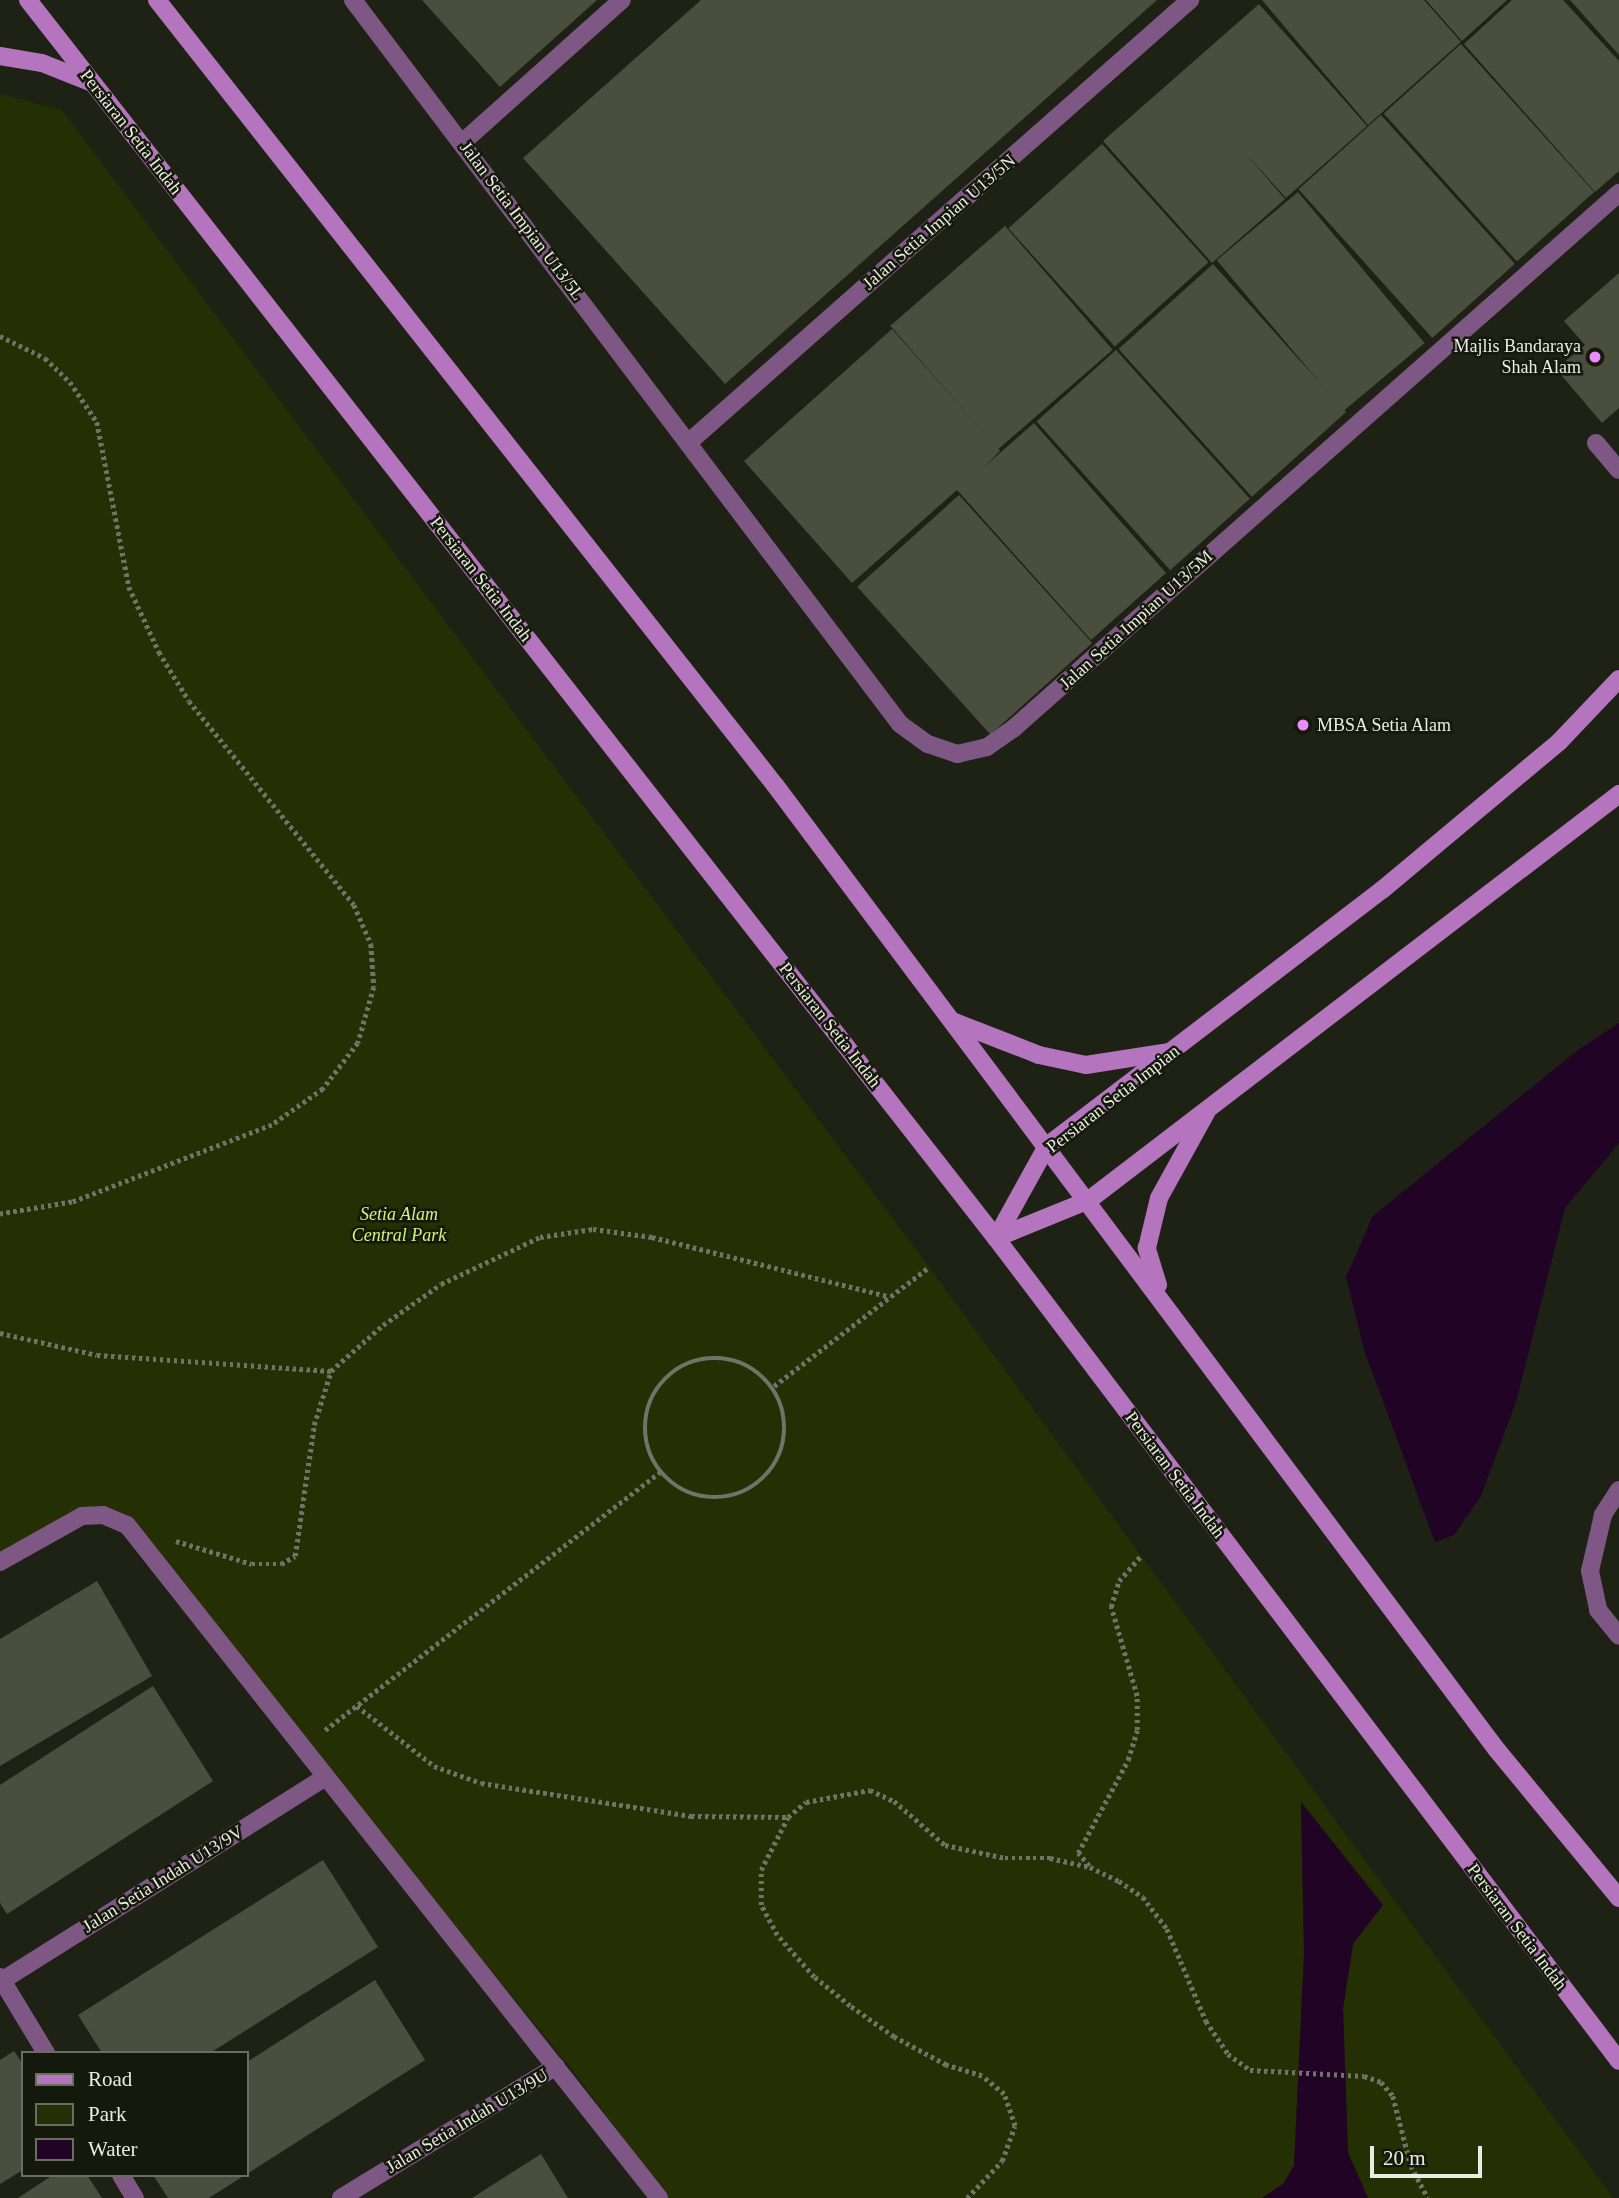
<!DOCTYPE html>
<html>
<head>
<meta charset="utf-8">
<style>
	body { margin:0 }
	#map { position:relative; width:1619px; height:2198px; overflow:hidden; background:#1e2214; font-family:Georgia,serif }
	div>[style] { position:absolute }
	.green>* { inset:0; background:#242f04 }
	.water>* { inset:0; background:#200325 }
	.building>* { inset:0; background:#494e3e; transform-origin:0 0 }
	.path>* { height:4.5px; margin-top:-2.25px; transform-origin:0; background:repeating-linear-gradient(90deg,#707468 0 3.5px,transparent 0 7px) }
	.path>.ring { margin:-2.25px; padding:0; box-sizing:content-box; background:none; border:4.5px solid #707468; border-radius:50% }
	.lane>* { height:18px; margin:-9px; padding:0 9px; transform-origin:9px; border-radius:9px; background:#7e5784 }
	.street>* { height:18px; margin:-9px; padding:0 9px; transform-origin:9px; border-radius:9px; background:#7e5784 }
	.secondary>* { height:18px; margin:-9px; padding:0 9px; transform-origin:9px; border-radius:9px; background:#b475be }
	.dots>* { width:19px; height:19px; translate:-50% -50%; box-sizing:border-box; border:4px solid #15190b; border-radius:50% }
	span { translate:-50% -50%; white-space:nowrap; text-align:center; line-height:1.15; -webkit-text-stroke:5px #15190b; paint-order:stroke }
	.street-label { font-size:18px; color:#e9ece2 }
	.poi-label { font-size:18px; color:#e9ece2 }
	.right { translate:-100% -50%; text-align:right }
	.left { translate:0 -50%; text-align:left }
	.park-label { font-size:18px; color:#d2f579; font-style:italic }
	.legend { position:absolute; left:21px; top:2051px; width:228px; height:126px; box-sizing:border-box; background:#15190b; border:2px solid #6a6d61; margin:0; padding:9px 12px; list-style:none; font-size:21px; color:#e9ece2 }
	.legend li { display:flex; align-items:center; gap:14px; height:35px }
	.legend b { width:35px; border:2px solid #6a6d61 }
	.scale { position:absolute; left:1370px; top:2146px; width:112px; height:32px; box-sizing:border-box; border:4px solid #e9ece2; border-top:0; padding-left:9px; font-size:21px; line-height:24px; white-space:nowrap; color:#e9ece2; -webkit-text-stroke:5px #15190b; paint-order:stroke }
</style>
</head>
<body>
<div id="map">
	<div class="green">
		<i style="clip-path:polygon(0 94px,62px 110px,929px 1267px,1613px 2198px,1368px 2198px,1348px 2153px,1343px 2008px,1353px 1944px,1383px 1905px,1301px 1803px,1304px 1953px,1294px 2166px,1283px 2184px,1262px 2198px,667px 2198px,575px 2073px,336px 1782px,130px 1519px,95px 1506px,53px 1524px,0 1557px)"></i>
	</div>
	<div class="water">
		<i style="clip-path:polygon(1619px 1023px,1619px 1143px,1565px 1208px,1516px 1402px,1481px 1496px,1454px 1535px,1435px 1542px,1364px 1350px,1346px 1277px,1373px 1216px,1578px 1050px)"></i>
		<i style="clip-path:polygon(1301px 1802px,1383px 1905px,1353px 1944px,1343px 2008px,1348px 2153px,1368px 2198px,1262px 2198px,1283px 2184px,1294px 2166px,1304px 1953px)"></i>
	</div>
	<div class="building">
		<i style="clip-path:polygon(422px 0,597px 0,500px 87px)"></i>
		<i style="clip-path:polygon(701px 0,1157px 0,725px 384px,523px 158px)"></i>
		<i style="clip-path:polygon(1262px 0,1424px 0,1461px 42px,1368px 125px)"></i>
		<i style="clip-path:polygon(1426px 0,1507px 0,1462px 41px)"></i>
		<i style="clip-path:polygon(1512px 0,1563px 0,1619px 61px,1619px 171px,1595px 192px,1464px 44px)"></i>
		<i style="clip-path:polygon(1570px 0,1619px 0,1619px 55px)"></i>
		<i style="clip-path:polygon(1259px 4px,1367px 126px,1286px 198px,1247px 155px,1285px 199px,1212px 263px,1103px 141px)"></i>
		<i style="left:1461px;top:44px;width:199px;height:104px;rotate:48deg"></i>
		<i style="left:1381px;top:115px;width:200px;height:111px;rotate:48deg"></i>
		<i style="left:1102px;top:144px;width:159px;height:126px;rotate:48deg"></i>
		<i style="left:1298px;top:192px;width:197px;height:106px;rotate:50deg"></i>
		<i style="left:1005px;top:226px;width:164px;height:152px;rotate:49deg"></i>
		<i style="left:1213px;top:264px;width:199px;height:127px;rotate:48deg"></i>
		<i style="clip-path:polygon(1619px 273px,1619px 408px,1602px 423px,1556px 369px,1585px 345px,1564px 321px)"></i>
		<i style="clip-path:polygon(892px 329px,1000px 451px,984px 467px,1034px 423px,1166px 573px,1091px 640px,957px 490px,852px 583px,744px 461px)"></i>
		<i style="left:1116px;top:350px;width:200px;height:107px;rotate:48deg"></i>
		<i style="left:959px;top:495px;width:199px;height:137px;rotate:48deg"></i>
		<i style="clip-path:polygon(97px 1581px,152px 1676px,0 1766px,0 1639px)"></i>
		<i style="clip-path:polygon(153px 1686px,213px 1781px,7px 1914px,0 1903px,0 1785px)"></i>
		<i style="clip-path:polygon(323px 1860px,378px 1947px,210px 2053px,102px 2053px,78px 2015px)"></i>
		<i style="clip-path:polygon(375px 1980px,425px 2060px,247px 2174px,247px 2062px)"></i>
		<i style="clip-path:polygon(14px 2051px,23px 2064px,23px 2170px,0 2184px,0 2060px)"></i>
		<i style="clip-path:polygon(541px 2154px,568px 2198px,472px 2198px)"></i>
		<i style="clip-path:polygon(53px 2175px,87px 2175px,102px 2198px,18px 2198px)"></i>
		<i style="clip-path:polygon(153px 2175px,245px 2175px,209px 2198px,168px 2198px)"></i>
	</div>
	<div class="path">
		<i style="left:0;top:336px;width:50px;rotate:26.1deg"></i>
		<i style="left:45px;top:358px;width:35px;rotate:44deg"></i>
		<i style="left:70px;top:382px;width:48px;rotate:56deg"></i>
		<i style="left:97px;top:422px;width:168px;rotate:79deg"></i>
		<i style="left:129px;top:587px;width:72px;rotate:65.2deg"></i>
		<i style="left:159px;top:652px;width:57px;rotate:58.5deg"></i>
		<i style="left:189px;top:701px;width:262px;rotate:51deg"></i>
		<i style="left:354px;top:905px;width:43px;rotate:66.4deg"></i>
		<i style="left:371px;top:944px;width:43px;rotate:86deg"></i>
		<i style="left:374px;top:987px;width:58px;rotate:105.9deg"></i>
		<i style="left:358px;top:1043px;width:58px;rotate:127.3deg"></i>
		<i style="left:323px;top:1089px;width:62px;rotate:144.8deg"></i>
		<i style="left:272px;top:1125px;width:214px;rotate:158.9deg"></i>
		<i style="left:72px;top:1202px;width:73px;rotate:170.5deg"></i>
		<i style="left:0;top:1333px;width:99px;rotate:12.8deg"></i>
		<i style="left:97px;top:1355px;width:235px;rotate:3.9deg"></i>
		<i class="ring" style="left:645px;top:1358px;width:135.5px;height:135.5px"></i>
		<i style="left:774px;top:1386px;width:195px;rotate:-37.5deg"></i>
		<i style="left:176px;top:1541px;width:79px;rotate:16.8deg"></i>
		<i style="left:252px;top:1564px;width:29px"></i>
		<i style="left:281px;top:1564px;width:16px;rotate:-30deg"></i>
		<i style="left:295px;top:1556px;width:132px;rotate:-81.7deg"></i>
		<i style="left:314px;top:1425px;width:57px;rotate:-72.5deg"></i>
		<i style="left:331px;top:1371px;width:69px;rotate:-41.5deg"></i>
		<i style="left:383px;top:1325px;width:71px;rotate:-35.3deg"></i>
		<i style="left:441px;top:1284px;width:110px;rotate:-25.4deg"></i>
		<i style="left:540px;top:1237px;width:54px;rotate:-8.6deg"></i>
		<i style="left:593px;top:1229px;width:60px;rotate:7.7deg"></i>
		<i style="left:652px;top:1237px;width:245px;rotate:14.1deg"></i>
		<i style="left:357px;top:1706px;width:98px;rotate:37.9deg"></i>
		<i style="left:434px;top:1766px;width:50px;rotate:19.9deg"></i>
		<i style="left:481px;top:1783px;width:213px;rotate:8.9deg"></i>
		<i style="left:691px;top:1816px;width:96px;rotate:0.6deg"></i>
		<i style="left:325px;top:1730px;width:423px;rotate:-37.6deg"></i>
		<i style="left:1089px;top:1866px;width:17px;rotate:-130deg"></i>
		<i style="left:1078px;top:1853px;width:106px;rotate:-61.7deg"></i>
		<i style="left:1128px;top:1760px;width:31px;rotate:-73deg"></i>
		<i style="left:1137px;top:1730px;width:34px;rotate:-90deg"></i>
		<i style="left:1137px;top:1696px;width:93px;rotate:-106.3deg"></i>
		<i style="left:1111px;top:1607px;width:27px;rotate:-73deg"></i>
		<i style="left:1119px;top:1581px;width:33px;rotate:-49deg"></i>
		<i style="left:967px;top:2198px;width:51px;rotate:-46.6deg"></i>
		<i style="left:1002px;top:2161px;width:37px;rotate:-70deg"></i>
		<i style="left:1015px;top:2126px;width:34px;rotate:-109deg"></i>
		<i style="left:1004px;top:2094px;width:28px;rotate:-141deg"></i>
		<i style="left:982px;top:2076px;width:38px;rotate:-163deg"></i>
		<i style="left:946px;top:2065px;width:59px;rotate:-151.7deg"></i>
		<i style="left:894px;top:2037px;width:54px;rotate:-144.8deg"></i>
		<i style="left:850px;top:2006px;width:46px;rotate:-141.1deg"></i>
		<i style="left:814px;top:1977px;width:56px;rotate:-131.4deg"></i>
		<i style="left:777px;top:1935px;width:34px;rotate:-118deg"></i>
		<i style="left:761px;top:1905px;width:35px;rotate:-90deg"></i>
		<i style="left:761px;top:1870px;width:59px;rotate:-63deg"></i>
		<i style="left:788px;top:1817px;width:23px;rotate:-40deg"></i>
		<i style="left:806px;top:1802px;width:65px;rotate:-10.6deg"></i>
		<i style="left:870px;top:1790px;width:26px;rotate:25deg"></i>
		<i style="left:894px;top:1801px;width:67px;rotate:40.8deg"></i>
		<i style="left:945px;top:1845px;width:61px;rotate:12.2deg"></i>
		<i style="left:1005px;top:1858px;width:45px"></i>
		<i style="left:1050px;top:1858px;width:41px;rotate:12.7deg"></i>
		<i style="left:1090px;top:1867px;width:32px;rotate:26deg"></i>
		<i style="left:1119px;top:1881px;width:29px;rotate:34deg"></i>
		<i style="left:1143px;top:1897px;width:40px;rotate:53deg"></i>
		<i style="left:1167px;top:1929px;width:100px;rotate:67deg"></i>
		<i style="left:1206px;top:2021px;width:40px;rotate:56deg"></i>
		<i style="left:1228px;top:2054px;width:27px;rotate:36deg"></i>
		<i style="left:1250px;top:2070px;width:114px;rotate:3deg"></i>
		<i style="left:1364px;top:2076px;width:18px;rotate:19deg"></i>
		<i style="left:1381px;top:2082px;width:18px;rotate:49deg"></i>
		<i style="left:1393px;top:2096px;width:72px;rotate:75.6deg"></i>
		<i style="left:1411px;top:2166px;width:36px;rotate:62deg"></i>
	</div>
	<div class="lane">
		<i style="left:1596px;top:443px;width:35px;rotate:50deg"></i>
		<i style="left:0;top:1977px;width:89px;rotate:58.8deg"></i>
		<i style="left:121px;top:2175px;width:27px;rotate:59deg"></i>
	</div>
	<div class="street">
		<i style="left:353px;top:0;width:907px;rotate:52.93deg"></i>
		<i style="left:900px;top:724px;width:34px;rotate:36deg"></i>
		<i style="left:928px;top:744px;width:31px;rotate:19deg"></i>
		<i style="left:957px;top:754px;width:31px;rotate:-13deg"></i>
		<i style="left:987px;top:747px;width:33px;rotate:-35deg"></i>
		<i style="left:1014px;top:728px;width:808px;rotate:-41.49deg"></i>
		<i style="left:463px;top:142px;width:213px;rotate:-41.8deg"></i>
		<i style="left:688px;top:443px;width:670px;rotate:-41.43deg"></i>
		<i style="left:1619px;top:1490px;width:30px;rotate:123deg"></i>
		<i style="left:1603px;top:1515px;width:57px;rotate:103.1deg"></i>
		<i style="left:1590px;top:1571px;width:40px;rotate:78deg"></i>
		<i style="left:1598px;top:1610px;width:33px;rotate:51deg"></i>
		<i style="left:0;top:1562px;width:94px;rotate:-29.3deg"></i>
		<i style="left:82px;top:1516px;width:21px;rotate:-3deg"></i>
		<i style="left:103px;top:1515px;width:26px;rotate:23deg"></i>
		<i style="left:127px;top:1525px;width:858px;rotate:51.67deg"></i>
		<i style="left:0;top:1982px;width:385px;rotate:-32.2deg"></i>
		<i style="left:341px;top:2198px;width:252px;rotate:-31.5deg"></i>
	</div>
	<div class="secondary">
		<i style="left:28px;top:0;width:1572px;rotate:51.98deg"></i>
		<i style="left:996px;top:1238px;width:1032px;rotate:52.87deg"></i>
		<i style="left:157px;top:0;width:999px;rotate:51.79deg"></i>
		<i style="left:775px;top:785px;width:1205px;rotate:53.2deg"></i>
		<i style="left:1497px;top:1750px;width:192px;rotate:50.5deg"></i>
		<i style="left:0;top:56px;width:43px;rotate:9.5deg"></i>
		<i style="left:42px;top:63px;width:52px;rotate:21.6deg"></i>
		<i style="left:952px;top:1021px;width:93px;rotate:21.3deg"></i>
		<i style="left:1039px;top:1055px;width:48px;rotate:12deg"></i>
		<i style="left:1086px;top:1065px;width:83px;rotate:-9deg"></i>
		<i style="left:996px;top:1238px;width:105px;rotate:-61deg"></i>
		<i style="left:1047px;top:1146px;width:422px;rotate:-37.4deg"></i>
		<i style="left:1382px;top:890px;width:231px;rotate:-39.9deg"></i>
		<i style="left:1559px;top:742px;width:87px;rotate:-46.4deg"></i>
		<i style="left:996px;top:1238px;width:100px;rotate:-22.2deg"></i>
		<i style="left:1089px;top:1200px;width:668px;rotate:-37.45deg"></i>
		<i style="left:1158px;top:1285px;width:39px;rotate:-107deg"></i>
		<i style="left:1147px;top:1248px;width:51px;rotate:-76.5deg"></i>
		<i style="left:1159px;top:1198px;width:99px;rotate:-61.1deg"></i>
	</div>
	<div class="dots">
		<i style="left:1595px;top:357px;background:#ec8cfa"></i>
		<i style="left:1303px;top:725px;background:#ec8cfa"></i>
	</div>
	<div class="street-label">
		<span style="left:131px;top:132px;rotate:52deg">Persiaran Setia Indah</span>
		<span style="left:522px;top:221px;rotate:53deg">Jalan Setia Impian U13/5L</span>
		<span style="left:939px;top:222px;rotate:-41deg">Jalan Setia Impian U13/5N</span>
		<span style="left:481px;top:579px;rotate:52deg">Persiaran Setia Indah</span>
		<span style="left:1136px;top:620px;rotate:-42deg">Jalan Setia Impian U13/5M</span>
		<span style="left:830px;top:1025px;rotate:52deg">Persiaran Setia Indah</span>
		<span style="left:1113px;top:1099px;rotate:-38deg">Persiaran Setia Impian</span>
		<span style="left:1175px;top:1475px;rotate:53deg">Persiaran Setia Indah</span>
		<span style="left:163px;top:1879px;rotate:-32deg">Jalan Setia Indah U13/9V</span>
		<span style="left:1517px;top:1927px;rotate:53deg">Persiaran Setia Indah</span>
		<span style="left:467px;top:2121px;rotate:-31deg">Jalan Setia Indah U13/9U</span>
	</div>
	<div class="poi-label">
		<span class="right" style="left:1581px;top:357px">Majlis Bandaraya<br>Shah Alam</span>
		<span class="left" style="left:1317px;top:725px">MBSA Setia Alam</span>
	</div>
	<div class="park-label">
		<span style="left:399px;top:1225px">Setia Alam<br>Central Park</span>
	</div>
	<ul class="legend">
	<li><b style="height:9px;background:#b475be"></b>Road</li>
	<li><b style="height:19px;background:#242f04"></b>Park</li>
	<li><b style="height:19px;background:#200325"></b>Water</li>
	</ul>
	<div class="scale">20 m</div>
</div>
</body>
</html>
